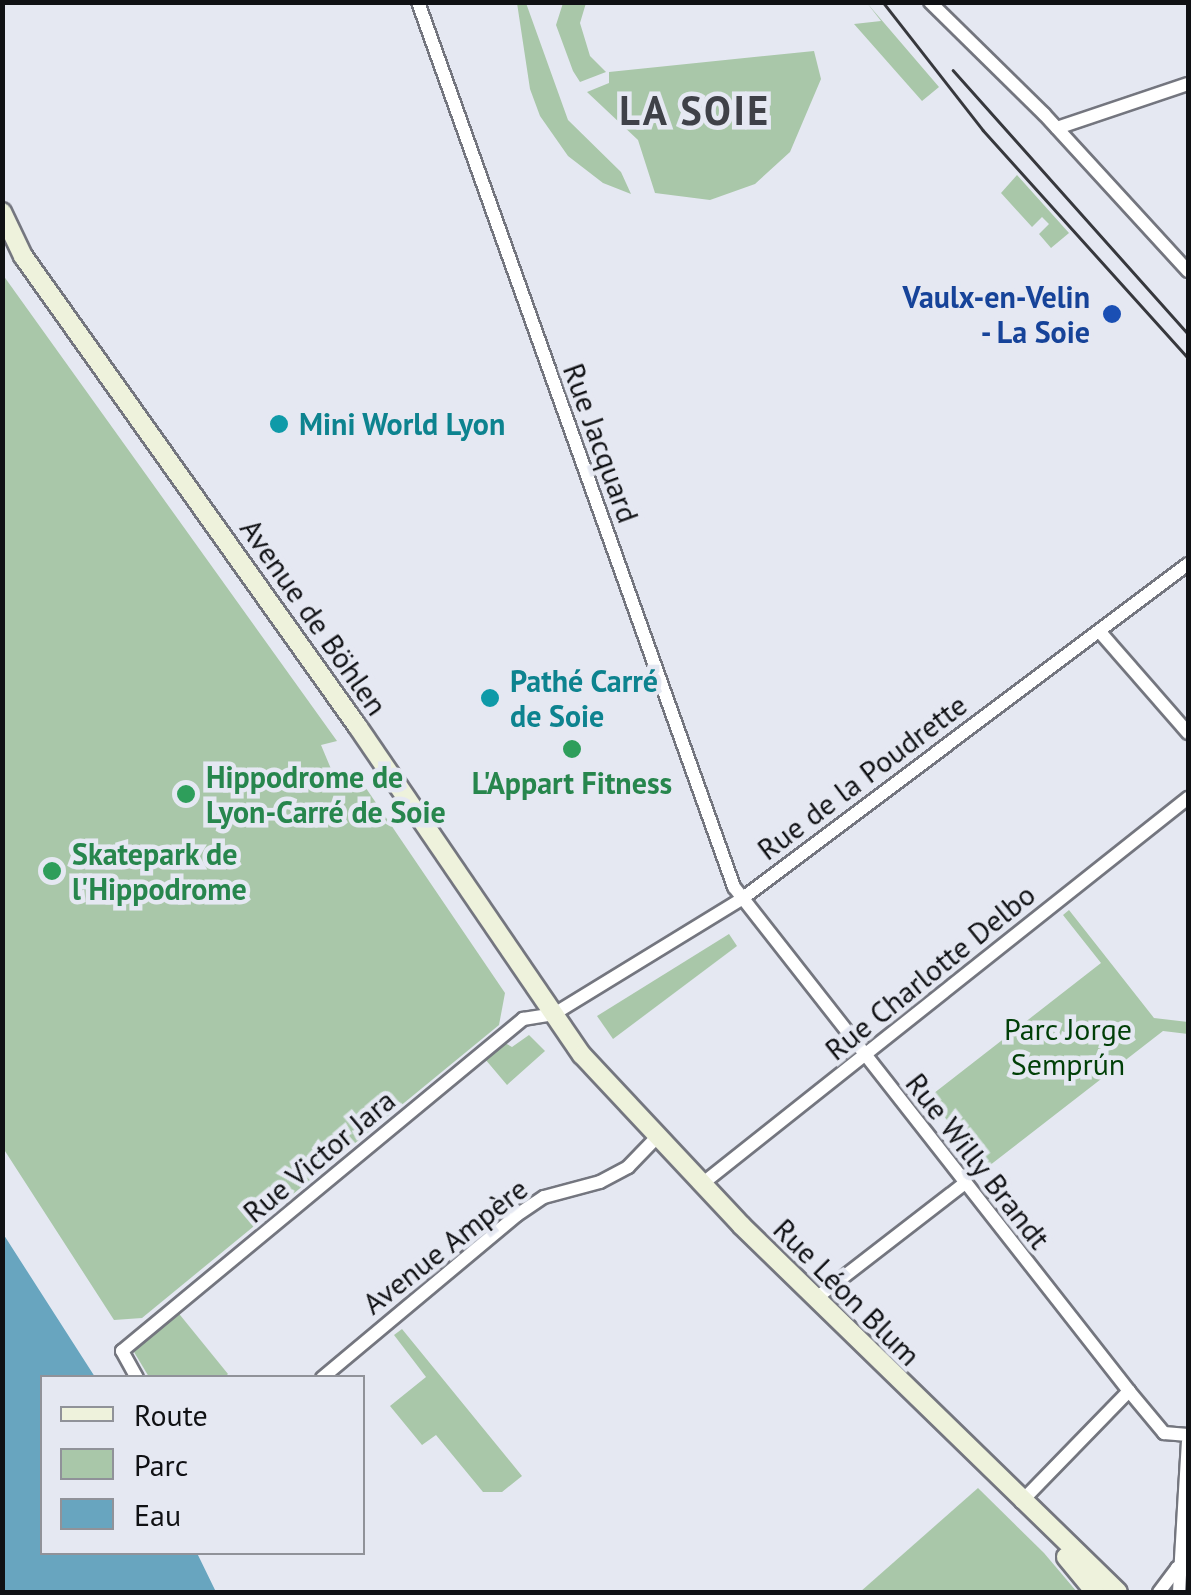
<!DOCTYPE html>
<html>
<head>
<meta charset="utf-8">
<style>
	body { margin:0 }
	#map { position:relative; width:1191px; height:1595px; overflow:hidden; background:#e5e8f2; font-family:"PT Sans",sans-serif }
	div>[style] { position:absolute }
	.green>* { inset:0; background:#a9c7a9 }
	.water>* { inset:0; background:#68a5bf }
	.roads { filter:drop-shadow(2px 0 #74767f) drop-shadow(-2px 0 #74767f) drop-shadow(0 2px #74767f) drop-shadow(0 -2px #74767f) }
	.minor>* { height:12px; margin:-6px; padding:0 6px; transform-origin:6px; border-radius:6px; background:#fff }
	.secondary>* { height:18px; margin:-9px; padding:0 9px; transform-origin:9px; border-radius:9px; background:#eef2dc }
	.tram>* { height:2.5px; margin:-1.25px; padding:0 1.25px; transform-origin:1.25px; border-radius:1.25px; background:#37383d }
	.dots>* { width:28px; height:28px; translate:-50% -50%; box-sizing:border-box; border:5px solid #e5e8f2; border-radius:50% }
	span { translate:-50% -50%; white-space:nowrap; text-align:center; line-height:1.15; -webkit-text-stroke:9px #e5e8f2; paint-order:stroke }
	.transit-label { font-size:30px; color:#164399; font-weight:700 }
	.right { translate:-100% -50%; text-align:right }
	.culture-label { font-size:30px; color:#0d838f; font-weight:700 }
	.left { translate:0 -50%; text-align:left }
	.street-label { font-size:30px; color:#101114 }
	.leisure-label { font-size:30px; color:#27864d; font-weight:700 }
	.park-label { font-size:30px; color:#003f07 }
	.district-label { font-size:40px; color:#3f4148; font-weight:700; letter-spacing:2.5px }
	.frame { position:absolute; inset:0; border:5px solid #101114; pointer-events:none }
	.legend { position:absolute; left:40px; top:1375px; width:325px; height:180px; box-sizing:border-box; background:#e5e8f2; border:2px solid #909299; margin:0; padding:12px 18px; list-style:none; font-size:30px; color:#101114 }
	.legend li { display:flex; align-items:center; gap:20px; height:50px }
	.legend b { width:50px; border:2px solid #909299 }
</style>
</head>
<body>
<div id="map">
	<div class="green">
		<i style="clip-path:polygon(517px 3px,526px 3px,568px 120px,621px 172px,631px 194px,603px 183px,568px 156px,540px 116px,530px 89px)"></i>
		<i style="clip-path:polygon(563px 3px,586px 3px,580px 23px,590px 56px,606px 72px,580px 82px,573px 71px,556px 25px)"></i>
		<i style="clip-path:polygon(867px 3px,939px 87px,922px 101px,854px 24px,881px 21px)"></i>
		<i style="clip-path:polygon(814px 51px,821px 79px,790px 152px,755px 184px,710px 200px,655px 193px,638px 140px,587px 92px,609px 83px,609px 72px)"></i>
		<i style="clip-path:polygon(1017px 175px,1069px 233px,1051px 248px,1039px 234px,1049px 224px,1042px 217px,1032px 227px,1001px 193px)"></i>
		<i style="clip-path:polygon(3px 275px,337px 741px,321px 745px,334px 776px,353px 769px,505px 993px,499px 1025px,142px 1318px,114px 1320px,3px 1148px)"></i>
		<i style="clip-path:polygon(1069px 910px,1154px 1018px,1188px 1022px,1188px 1034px,1163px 1031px,985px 1169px,929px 1097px,1101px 963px,1063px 915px)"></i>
		<i style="clip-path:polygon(729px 934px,737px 946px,613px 1039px,597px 1016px)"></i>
		<i style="clip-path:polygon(529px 1035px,545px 1051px,507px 1085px,485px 1059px,505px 1043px,512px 1047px)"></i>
		<i style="clip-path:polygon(176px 1310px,228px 1374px,224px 1378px,149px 1377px,131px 1347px)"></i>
		<i style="clip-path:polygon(402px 1329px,522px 1476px,502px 1492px,483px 1492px,436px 1435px,422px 1445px,390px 1406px,426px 1377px,394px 1335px)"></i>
		<i style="clip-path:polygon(978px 1488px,1044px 1553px,1077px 1592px,860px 1592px)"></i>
	</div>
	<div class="water">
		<i style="clip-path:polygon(2px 1232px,95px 1377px,42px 1378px,42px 1552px,197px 1553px,216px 1592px,3px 1592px)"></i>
	</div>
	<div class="roads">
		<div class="minor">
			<i style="left:418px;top:2px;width:940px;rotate:70.35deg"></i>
			<i style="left:734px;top:887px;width:640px;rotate:51.91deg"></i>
			<i style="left:1129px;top:1391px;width:55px;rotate:50.2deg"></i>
			<i style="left:1164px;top:1433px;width:24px;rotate:5deg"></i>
			<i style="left:930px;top:2px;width:160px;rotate:44.5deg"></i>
			<i style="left:1044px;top:114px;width:213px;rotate:47.5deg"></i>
			<i style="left:1057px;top:128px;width:138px;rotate:-18.6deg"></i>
			<i style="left:1100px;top:632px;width:134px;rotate:48.9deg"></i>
			<i style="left:702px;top:1184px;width:621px;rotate:-38.46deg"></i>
			<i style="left:815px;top:1299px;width:188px;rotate:-37.7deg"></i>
			<i style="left:137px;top:1378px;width:31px;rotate:-119deg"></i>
			<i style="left:122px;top:1351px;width:521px;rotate:-39.62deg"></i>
			<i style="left:523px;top:1019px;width:31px;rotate:-9deg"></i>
			<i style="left:554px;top:1014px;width:222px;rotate:-31.5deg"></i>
			<i style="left:743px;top:898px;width:556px;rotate:-36.89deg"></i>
			<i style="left:322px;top:1378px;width:254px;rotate:-39.9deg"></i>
			<i style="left:517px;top:1215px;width:32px;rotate:-34deg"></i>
			<i style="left:544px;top:1197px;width:58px;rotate:-15deg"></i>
			<i style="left:600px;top:1182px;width:32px;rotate:-28deg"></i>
			<i style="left:628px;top:1167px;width:40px;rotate:-46deg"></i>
			<i style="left:1021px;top:1502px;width:155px;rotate:-45.8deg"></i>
			<i style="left:1159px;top:1592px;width:30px;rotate:-53deg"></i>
			<i style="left:1177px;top:1568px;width:12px;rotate:-24deg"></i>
			<i style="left:1179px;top:1592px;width:150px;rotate:-86.6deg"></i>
		</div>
		<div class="secondary">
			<i style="left:2px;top:212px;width:49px;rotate:64.5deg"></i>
			<i style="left:23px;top:256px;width:578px;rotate:54.58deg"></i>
			<i style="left:358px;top:727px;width:397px;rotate:55.7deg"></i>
			<i style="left:582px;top:1055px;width:233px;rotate:46.9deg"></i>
			<i style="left:741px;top:1225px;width:526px;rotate:44.23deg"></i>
			<i style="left:1066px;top:1557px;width:45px;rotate:50.4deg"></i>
		</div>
	</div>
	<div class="tram">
		<i style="left:883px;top:2px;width:162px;rotate:52deg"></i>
		<i style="left:983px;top:130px;width:307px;rotate:48deg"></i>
		<i style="left:953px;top:70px;width:353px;rotate:48.3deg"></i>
	</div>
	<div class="dots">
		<i style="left:1112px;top:314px;background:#1a4fb4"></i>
		<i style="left:279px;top:424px;background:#0f9aa8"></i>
		<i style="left:490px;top:698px;background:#0f9aa8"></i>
		<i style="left:572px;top:749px;background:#2e9e5b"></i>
		<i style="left:186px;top:794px;background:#2e9e5b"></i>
		<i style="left:52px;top:871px;background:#2e9e5b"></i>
	</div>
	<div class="transit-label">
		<span class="right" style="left:1090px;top:314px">Vaulx-en-Velin<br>- La Soie</span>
	</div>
	<div class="culture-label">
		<span class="left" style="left:299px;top:424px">Mini World Lyon</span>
		<span class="left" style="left:510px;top:698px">Pathé Carré<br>de Soie</span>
	</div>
	<div class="street-label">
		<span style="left:601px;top:443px;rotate:70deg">Rue Jacquard</span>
		<span style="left:314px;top:617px;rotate:55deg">Avenue de Böhlen</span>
		<span style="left:862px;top:777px;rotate:-37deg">Rue de la Poudrette</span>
		<span style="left:930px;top:972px;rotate:-39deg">Rue Charlotte Delbo</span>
		<span style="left:319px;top:1156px;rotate:-40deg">Rue Victor Jara</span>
		<span style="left:978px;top:1161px;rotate:52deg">Rue Willy Brandt</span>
		<span style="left:445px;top:1246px;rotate:-38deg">Avenue Ampère</span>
		<span style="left:847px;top:1292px;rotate:45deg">Rue Léon Blum</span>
	</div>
	<div class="leisure-label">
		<span class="left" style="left:206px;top:794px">Hippodrome de<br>Lyon-Carré de Soie</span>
		<span style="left:572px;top:783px">L'Appart Fitness</span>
		<span class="left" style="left:72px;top:871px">Skatepark de<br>l'Hippodrome</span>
	</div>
	<div class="park-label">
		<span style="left:1068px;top:1046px">Parc Jorge<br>Semprún</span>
	</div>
	<div class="district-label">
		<span style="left:695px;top:110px">LA SOIE</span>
	</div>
	<div class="frame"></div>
	<ul class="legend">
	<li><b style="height:12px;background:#eef2dc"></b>Route</li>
	<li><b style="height:28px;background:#a9c7a9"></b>Parc</li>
	<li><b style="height:28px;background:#68a5bf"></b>Eau</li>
	</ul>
</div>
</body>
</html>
